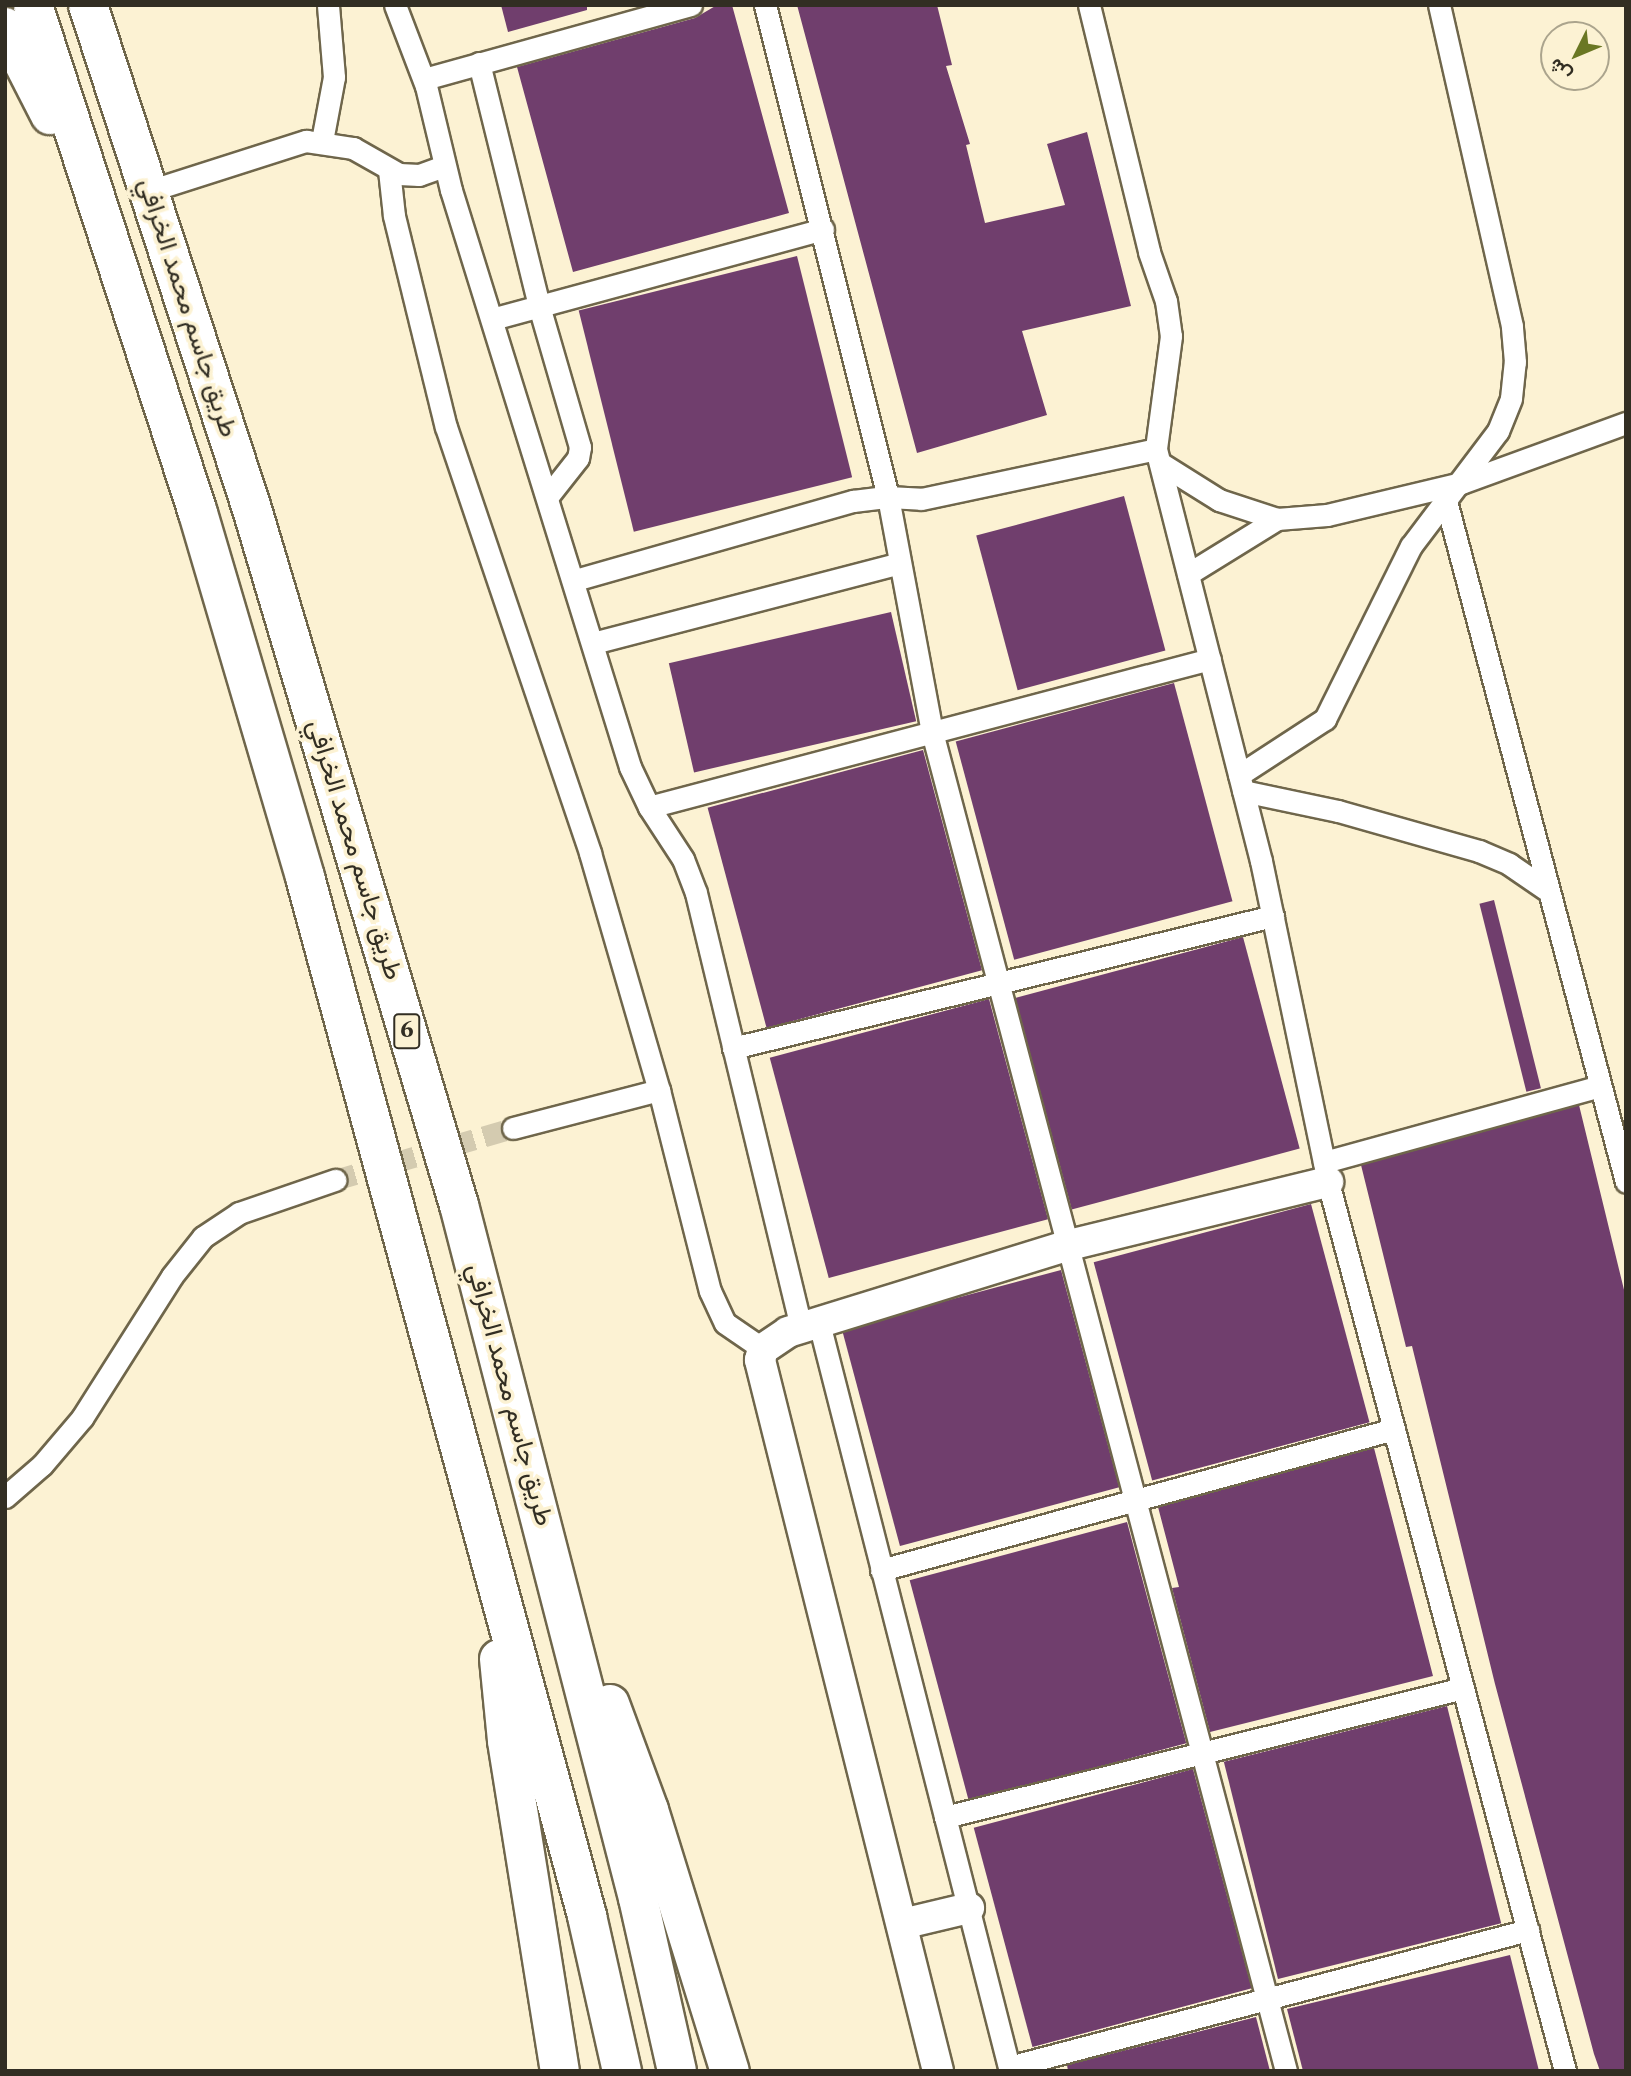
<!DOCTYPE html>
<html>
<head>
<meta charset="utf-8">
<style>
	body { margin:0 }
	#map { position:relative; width:1631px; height:2076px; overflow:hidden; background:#fcf2d3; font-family:Spectral,Vazirmatn,serif }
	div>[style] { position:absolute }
	.building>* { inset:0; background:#703e6d; transform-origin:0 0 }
	.street-tunnel>* { height:21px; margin-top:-10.5px; transform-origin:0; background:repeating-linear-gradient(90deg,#d4cbb0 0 21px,transparent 0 31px) }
	.roads { filter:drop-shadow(2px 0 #6f664b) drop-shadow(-2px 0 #6f664b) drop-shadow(0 2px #6f664b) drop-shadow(0 -2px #6f664b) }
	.street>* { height:21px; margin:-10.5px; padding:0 10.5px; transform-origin:10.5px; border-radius:10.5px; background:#fff }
	.secondary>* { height:30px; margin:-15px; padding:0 15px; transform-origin:15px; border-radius:15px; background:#fff }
	.highway>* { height:38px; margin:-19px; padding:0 19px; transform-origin:19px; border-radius:19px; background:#fff }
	span { translate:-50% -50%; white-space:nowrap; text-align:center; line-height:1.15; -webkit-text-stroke:7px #fcf2d3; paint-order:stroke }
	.shield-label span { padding:2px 5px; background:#fcf2d3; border:2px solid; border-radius:5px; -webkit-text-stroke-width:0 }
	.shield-label { font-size:24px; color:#322e23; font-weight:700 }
	.street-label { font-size:26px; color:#322e23 }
	.frame { position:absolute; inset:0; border:7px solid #322e23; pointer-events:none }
	.north { position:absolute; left:1540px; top:21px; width:70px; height:70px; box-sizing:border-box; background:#fcf2d3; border:2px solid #aba48d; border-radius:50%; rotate:227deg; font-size:19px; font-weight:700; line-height:28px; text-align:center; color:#322e23 }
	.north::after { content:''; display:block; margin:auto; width:24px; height:32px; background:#6a7723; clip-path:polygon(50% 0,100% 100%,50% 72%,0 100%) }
</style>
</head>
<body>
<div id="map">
	<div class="building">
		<i style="clip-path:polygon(501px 5px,587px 5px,587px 10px,508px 32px)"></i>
		<i style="clip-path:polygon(717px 5px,732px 5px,789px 213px,573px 272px,517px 67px,695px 18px)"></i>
		<i style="clip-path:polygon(797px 5px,937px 5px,952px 65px,946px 66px,970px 144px,966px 145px,985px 223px,1065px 205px,1047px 144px,1087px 132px,1131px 306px,1022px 331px,1047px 415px,917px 453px)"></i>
		<i style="left:797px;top:256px;width:228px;height:225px;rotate:76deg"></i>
		<i style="left:1124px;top:496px;width:160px;height:153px;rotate:75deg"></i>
		<i style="left:891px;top:612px;width:112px;height:228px;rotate:77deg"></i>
		<i style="left:1174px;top:683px;width:226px;height:226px;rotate:75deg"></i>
		<i style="left:923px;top:750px;width:228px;height:223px;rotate:75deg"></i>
		<i style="left:1494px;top:900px;width:194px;height:15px;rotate:76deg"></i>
		<i style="left:1243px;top:937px;width:219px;height:236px;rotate:75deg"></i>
		<i style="left:989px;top:999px;width:228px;height:227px;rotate:75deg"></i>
		<i style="clip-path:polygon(1579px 1105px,1626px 1298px,1626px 2071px,1600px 2071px,1594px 2054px,1495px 1684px,1412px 1346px,1406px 1347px,1361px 1165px)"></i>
		<i style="left:1311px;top:1204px;width:226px;height:225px;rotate:75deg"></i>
		<i style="left:1061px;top:1270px;width:225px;height:227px;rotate:75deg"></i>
		<i style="clip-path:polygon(1374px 1448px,1433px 1676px,1210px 1732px,1172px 1588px,1179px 1587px,1158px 1507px)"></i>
		<i style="left:1127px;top:1522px;width:229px;height:225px;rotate:75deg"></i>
		<i style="left:1447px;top:1706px;width:224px;height:230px;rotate:76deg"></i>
		<i style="left:1193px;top:1769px;width:227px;height:227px;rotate:75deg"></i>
		<i style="clip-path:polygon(1510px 1955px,1539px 2071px,1303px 2071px,1287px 2009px)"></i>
		<i style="clip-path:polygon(1256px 2017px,1270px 2071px,1068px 2071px,1067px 2065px)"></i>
	</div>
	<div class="street-tunnel">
		<i style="left:335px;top:1180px;width:185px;rotate:-16.3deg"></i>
	</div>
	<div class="roads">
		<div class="street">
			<i style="left:395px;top:5px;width:87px;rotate:69.1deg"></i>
			<i style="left:426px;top:86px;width:107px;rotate:76.5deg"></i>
			<i style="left:451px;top:190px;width:604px;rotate:72.76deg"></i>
			<i style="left:630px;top:767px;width:44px;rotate:64.6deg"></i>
			<i style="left:649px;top:807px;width:62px;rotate:56.8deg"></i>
			<i style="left:683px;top:859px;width:36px;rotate:69deg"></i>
			<i style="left:696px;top:893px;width:447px;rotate:76.4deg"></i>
			<i style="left:765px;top:5px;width:507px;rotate:75.96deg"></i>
			<i style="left:888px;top:497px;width:239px;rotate:79.4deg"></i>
			<i style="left:932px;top:732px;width:1385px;rotate:75.19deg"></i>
			<i style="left:1089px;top:5px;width:254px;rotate:76.3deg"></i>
			<i style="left:1149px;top:252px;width:52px;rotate:70.9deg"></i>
			<i style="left:1166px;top:301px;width:35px;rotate:82deg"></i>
			<i style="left:1171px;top:336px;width:114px;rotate:97.6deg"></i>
			<i style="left:1156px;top:449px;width:425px;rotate:75.7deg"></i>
			<i style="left:1261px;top:861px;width:328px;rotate:78.2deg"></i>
			<i style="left:1328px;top:1182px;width:920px;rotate:75.07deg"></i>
			<i style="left:479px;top:63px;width:250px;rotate:76.1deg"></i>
			<i style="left:539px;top:306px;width:147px;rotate:73.8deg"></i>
			<i style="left:580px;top:447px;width:11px;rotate:100deg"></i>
			<i style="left:578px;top:458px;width:48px;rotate:128.3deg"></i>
			<i style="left:424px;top:79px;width:277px;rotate:-15.5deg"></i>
			<i style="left:322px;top:141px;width:65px;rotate:-79.4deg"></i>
			<i style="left:334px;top:77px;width:72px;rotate:-94.8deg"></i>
			<i style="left:389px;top:170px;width:46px;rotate:83.8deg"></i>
			<i style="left:394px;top:216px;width:217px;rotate:76.2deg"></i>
			<i style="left:446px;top:427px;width:450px;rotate:71.3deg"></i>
			<i style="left:590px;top:853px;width:247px;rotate:73.8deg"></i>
			<i style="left:659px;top:1090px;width:207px;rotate:75.8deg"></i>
			<i style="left:710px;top:1291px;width:35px;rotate:65deg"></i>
			<i style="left:725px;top:1323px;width:46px;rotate:34.4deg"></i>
			<i style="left:149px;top:191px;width:165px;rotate:-17.7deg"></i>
			<i style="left:306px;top:141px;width:48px;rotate:8.5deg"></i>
			<i style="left:353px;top:148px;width:53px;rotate:29.5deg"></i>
			<i style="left:399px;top:174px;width:20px;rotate:3deg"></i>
			<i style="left:419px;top:175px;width:27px;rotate:-20deg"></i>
			<i style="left:492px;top:319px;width:343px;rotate:-15.2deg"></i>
			<i style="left:1160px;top:463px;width:70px;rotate:32.1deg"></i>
			<i style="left:1219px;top:500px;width:61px;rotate:18.1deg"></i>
			<i style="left:1446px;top:501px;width:704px;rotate:75.19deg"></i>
			<i style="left:1188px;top:574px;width:105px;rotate:-31.7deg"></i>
			<i style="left:1277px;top:519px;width:50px;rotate:-4.6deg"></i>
			<i style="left:1327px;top:515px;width:138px;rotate:-13.4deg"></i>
			<i style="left:1461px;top:483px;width:176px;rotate:-20deg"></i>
			<i style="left:575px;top:580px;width:289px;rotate:-15.9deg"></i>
			<i style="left:853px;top:501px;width:35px;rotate:-7deg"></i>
			<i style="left:888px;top:497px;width:33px;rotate:3deg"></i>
			<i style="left:921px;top:499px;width:240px;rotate:-12deg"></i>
			<i style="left:593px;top:643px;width:317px;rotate:-14.6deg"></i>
			<i style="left:1239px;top:775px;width:103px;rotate:-33.1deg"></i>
			<i style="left:1325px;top:719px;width:193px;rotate:-63.6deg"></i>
			<i style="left:1411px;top:546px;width:144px;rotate:-52.9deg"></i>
			<i style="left:1498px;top:431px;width:35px;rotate:-68deg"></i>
			<i style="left:1511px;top:398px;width:36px;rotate:-84deg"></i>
			<i style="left:1515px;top:362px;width:36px;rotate:-95deg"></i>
			<i style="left:1512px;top:326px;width:329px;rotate:-102.8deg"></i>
			<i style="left:1243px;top:791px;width:97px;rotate:11.9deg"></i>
			<i style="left:1338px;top:811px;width:147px;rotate:15.8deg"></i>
			<i style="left:1479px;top:851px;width:33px;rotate:23deg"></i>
			<i style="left:1509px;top:864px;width:46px;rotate:34.4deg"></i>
			<i style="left:649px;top:807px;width:580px;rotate:-14.78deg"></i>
			<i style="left:733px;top:1048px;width:556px;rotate:-13.74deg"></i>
			<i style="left:513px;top:1128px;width:151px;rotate:-14.6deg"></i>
			<i style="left:1324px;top:1162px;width:286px;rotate:-15.4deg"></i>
			<i style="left:819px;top:1323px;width:772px;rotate:75.68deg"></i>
			<i style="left:5px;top:1497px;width:49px;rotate:-40.9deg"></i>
			<i style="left:42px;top:1465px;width:62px;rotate:-49.6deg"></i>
			<i style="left:82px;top:1418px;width:168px;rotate:-57.6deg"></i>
			<i style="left:172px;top:1276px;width:50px;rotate:-51.5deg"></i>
			<i style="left:203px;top:1237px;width:43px;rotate:-33.7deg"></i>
			<i style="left:239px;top:1213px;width:102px;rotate:-19deg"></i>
			<i style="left:881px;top:1570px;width:532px;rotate:-15.37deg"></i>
			<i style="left:945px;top:1817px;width:534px;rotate:-13.98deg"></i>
			<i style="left:1009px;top:2067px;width:537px;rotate:-14.79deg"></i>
		</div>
		<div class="secondary">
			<i style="left:902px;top:1924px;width:69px;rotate:-13.4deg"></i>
			<i style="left:938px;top:2071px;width:733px;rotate:-104.06deg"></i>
			<i style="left:760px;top:1360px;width:11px;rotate:-75deg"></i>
			<i style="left:763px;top:1349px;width:30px;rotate:-34deg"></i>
			<i style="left:788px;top:1332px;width:290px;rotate:-17.2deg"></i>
			<i style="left:1065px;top:1246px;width:271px;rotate:-13.7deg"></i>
		</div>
		<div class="highway">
			<i style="left:33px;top:5px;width:534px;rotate:72.01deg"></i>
			<i style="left:198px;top:513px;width:379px;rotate:73.6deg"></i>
			<i style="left:305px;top:877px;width:1077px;rotate:74.81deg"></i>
			<i style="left:587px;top:1916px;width:159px;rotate:77.3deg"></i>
			<i style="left:88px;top:5px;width:530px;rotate:71.98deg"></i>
			<i style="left:252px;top:509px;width:726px;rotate:73.44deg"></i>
			<i style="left:459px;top:1205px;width:716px;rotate:75.52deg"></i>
			<i style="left:638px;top:1898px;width:177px;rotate:77.3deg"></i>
			<i style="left:5px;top:27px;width:99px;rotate:62.9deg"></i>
			<i style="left:499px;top:1659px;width:82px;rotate:84.4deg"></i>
			<i style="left:507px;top:1741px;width:334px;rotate:80.9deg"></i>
			<i style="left:610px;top:1704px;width:113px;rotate:69.8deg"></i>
			<i style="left:649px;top:1810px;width:273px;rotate:72.8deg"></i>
		</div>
	</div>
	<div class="shield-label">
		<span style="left:407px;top:1031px">6</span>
	</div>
	<div class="street-label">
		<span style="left:187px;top:308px;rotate:72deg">طريق جاسم محمد الخرافي</span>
		<span style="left:354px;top:850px;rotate:73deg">طريق جاسم محمد الخرافي</span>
		<span style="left:509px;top:1395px;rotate:75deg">طريق جاسم محمد الخرافي</span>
	</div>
	<div class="frame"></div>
	<div class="north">ش</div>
</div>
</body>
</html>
